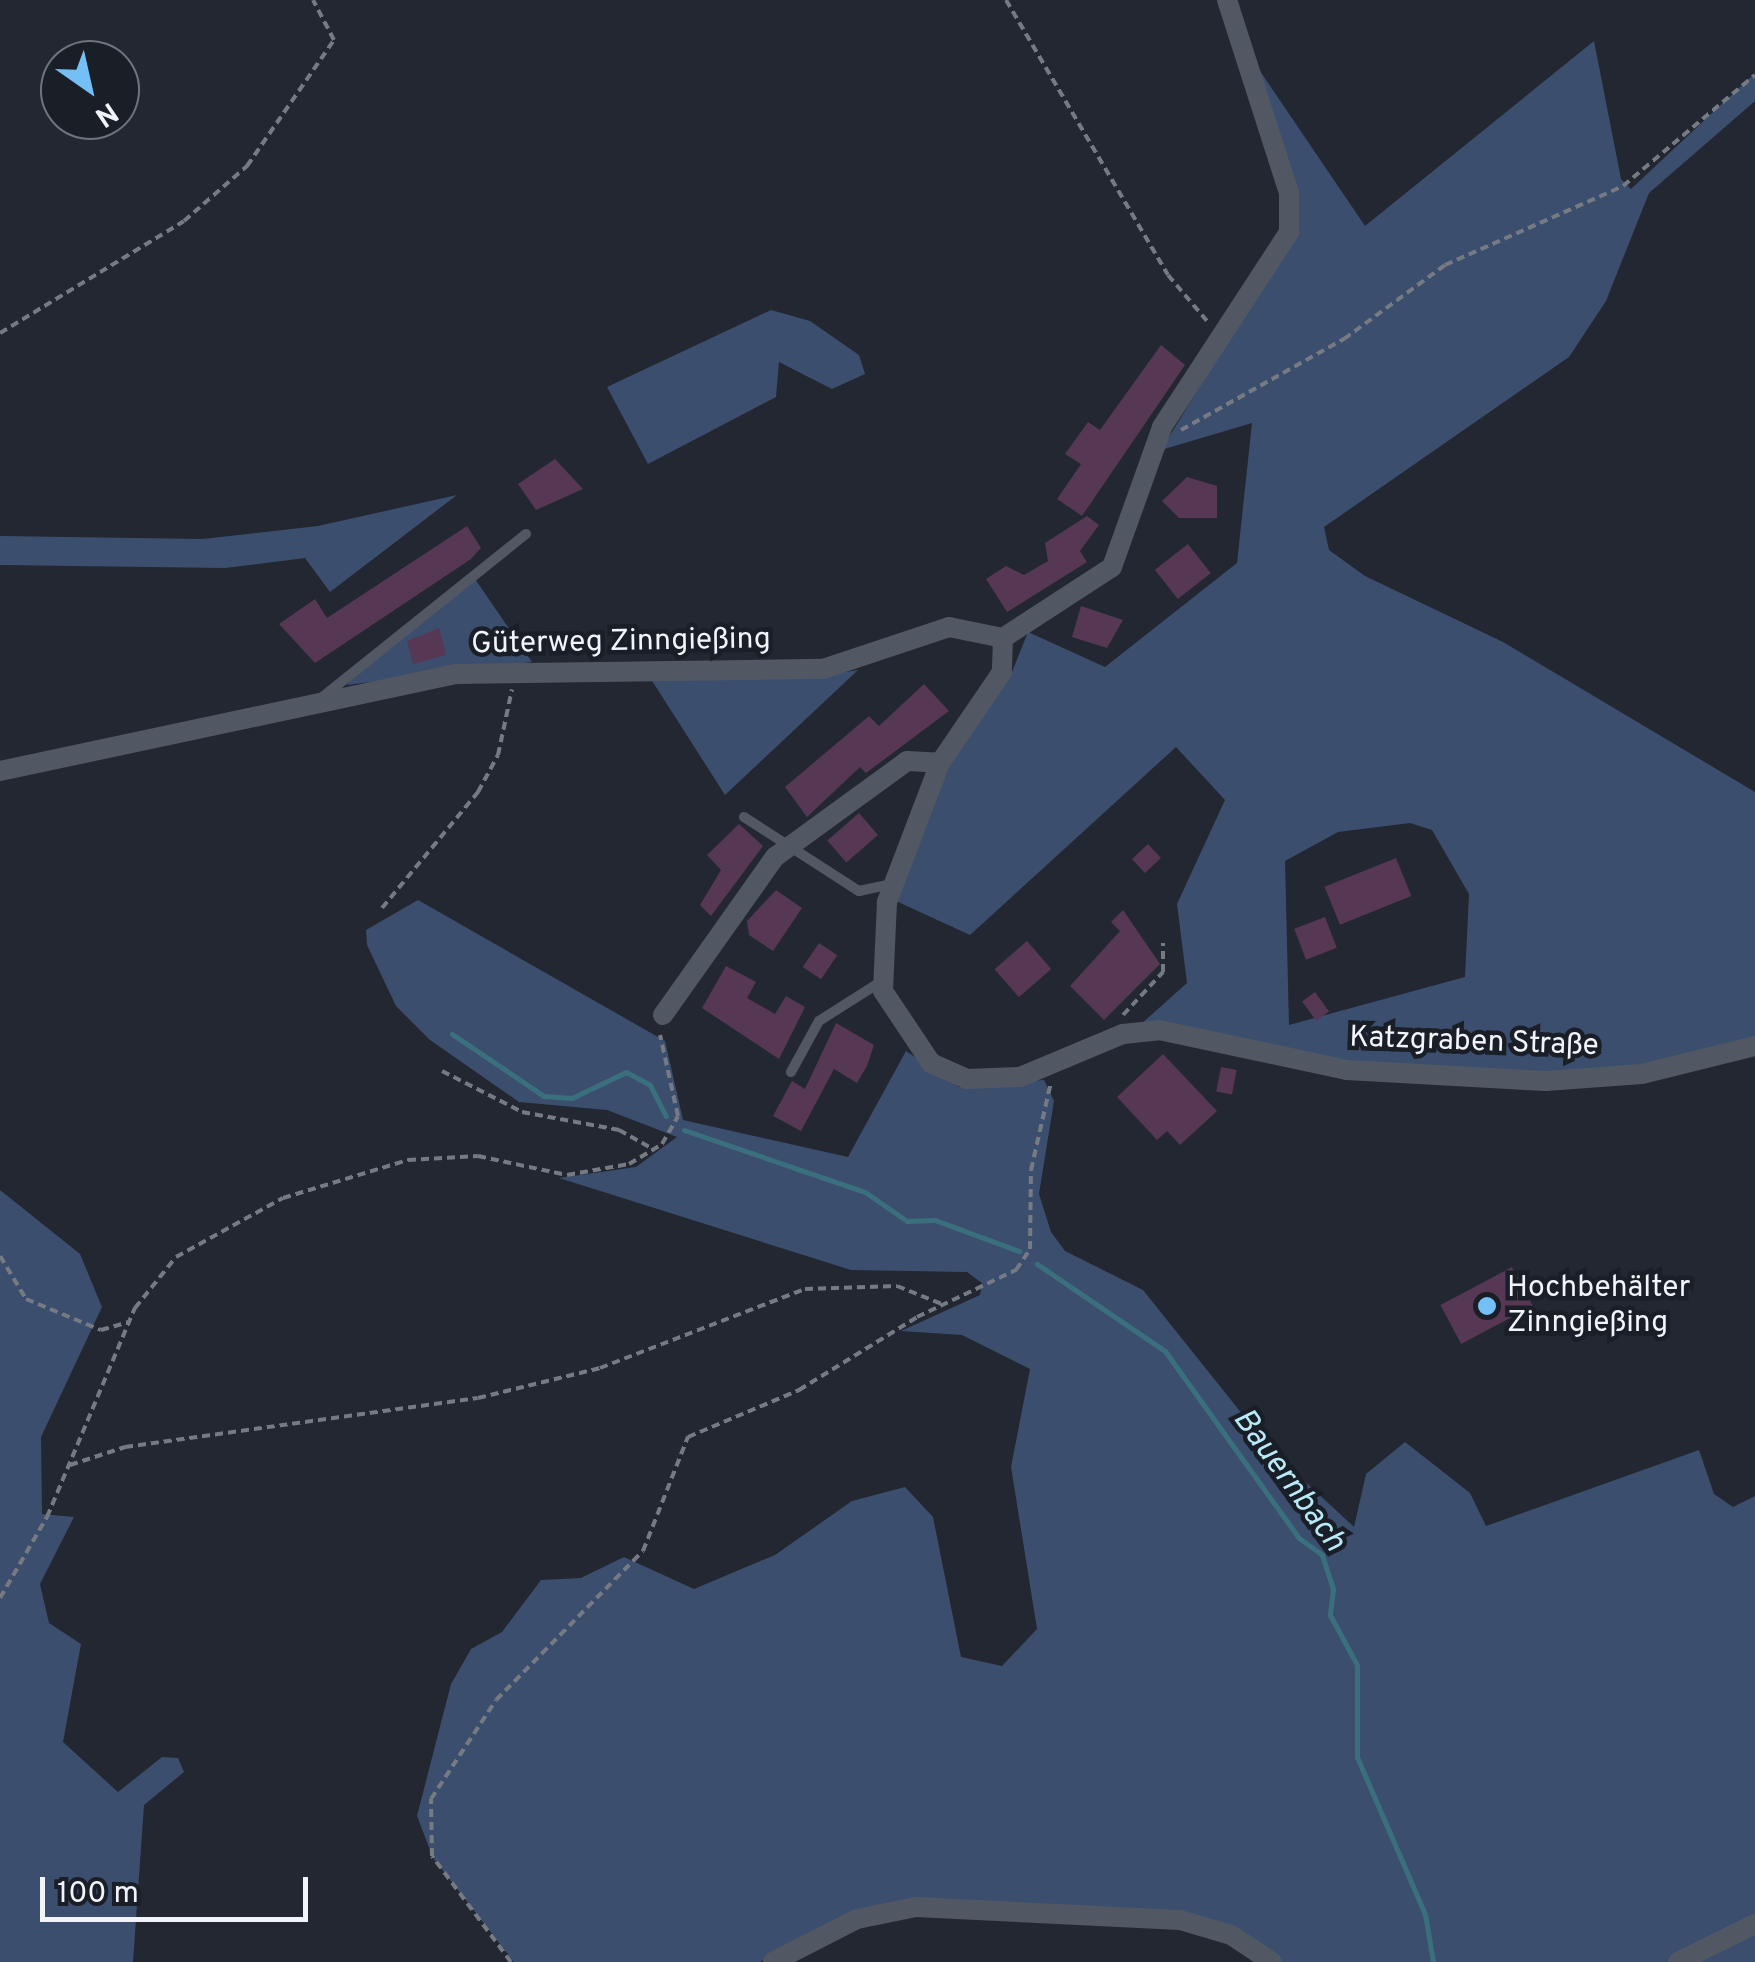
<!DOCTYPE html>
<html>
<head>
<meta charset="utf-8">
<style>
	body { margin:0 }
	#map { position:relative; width:1755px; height:1962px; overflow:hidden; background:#222731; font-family:Overpass,sans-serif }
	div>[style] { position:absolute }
	.green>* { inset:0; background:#3c4e6e }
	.stream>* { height:5px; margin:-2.5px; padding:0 2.5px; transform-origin:2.5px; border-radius:2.5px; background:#3a707e }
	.building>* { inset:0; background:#563854; transform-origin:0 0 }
	.path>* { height:4px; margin-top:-2px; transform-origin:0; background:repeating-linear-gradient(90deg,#767a83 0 8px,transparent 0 13px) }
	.service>* { height:10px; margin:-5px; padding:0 5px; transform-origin:5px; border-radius:5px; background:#525863 }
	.minor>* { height:20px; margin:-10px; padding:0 10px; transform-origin:10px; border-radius:10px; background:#525863 }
	.dots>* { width:28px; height:28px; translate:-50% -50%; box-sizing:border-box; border:5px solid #191e27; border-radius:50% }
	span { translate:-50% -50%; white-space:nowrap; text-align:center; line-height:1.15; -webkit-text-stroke:9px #191e27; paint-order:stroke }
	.street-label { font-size:30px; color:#f1f4fb }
	.poi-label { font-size:30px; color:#f1f4fb }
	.left { translate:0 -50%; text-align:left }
	.water-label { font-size:32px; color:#b8eaf8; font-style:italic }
	.north { position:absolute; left:40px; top:40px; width:100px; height:100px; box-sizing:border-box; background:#191e27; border:2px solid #6f747c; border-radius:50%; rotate:146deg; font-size:28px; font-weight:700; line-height:40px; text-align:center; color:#f1f4fb }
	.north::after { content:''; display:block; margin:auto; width:35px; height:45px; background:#74c0f6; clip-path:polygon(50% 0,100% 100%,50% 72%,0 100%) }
	.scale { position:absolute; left:40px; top:1877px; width:268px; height:45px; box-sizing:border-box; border:5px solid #f1f4fb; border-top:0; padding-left:12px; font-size:30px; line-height:35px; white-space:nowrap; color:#f1f4fb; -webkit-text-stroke:8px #191e27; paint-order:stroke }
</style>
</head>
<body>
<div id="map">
	<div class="green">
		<i style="clip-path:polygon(evenodd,1594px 41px,1621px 179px,1631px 189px,1755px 73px,1755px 101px,1649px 193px,1606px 301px,1569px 357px,1324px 527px,1329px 550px,1365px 576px,1503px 642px,1755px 792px,1755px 1041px,1612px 1073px,1401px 1070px,1140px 1025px,1187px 983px,1177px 904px,1225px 800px,1176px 747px,970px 935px,896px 901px,951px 758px,1010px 677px,1028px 632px,1105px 667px,1237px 563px,1252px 423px,1161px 450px,1296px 230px,1256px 65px,1365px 226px,1594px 41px,1410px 823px,1432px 830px,1469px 894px,1465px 977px,1289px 1025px,1285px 861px,1338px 832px,1410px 823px)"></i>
		<i style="clip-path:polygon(771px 310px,810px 321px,859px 355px,865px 374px,832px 389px,779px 362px,776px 397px,648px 464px,607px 387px)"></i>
		<i style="clip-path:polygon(457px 495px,330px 592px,305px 558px,225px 568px,0 565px,0 536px,203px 539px,318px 526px)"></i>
		<i style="clip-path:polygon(475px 579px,532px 662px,347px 685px,355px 674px)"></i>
		<i style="clip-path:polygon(858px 670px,725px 795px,649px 676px,833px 674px)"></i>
		<i style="clip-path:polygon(418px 900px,665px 1041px,683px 1120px,848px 1157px,906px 1051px,959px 1087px,1044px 1080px,1054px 1101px,1039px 1194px,1051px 1232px,1065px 1251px,1143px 1290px,1271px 1450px,1354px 1527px,1366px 1474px,1405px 1442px,1470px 1493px,1486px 1526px,1699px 1450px,1714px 1494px,1733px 1507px,1755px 1496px,1755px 1962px,1282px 1962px,1243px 1933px,916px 1899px,854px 1912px,760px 1962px,514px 1962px,433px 1858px,417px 1816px,451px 1684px,471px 1649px,502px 1632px,541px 1580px,581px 1578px,624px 1557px,694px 1589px,775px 1555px,852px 1501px,905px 1487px,933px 1517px,961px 1657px,1002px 1666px,1037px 1629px,1011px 1467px,1030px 1369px,962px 1335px,901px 1331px,980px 1295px,982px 1283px,967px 1272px,851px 1270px,559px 1178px,636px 1167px,677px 1137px,607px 1110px,519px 1102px,430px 1040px,396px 1006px,367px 945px,366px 930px)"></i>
		<i style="clip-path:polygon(0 1190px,80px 1254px,102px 1307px,41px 1437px,42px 1514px,74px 1517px,40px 1584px,49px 1623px,81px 1644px,63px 1742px,118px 1792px,162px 1757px,178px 1758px,184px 1772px,144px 1805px,133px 1962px,0 1962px)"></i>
	</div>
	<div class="stream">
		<i style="left:452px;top:1034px;width:111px;rotate:34deg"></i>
		<i style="left:544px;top:1096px;width:28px;rotate:4deg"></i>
		<i style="left:572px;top:1098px;width:60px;rotate:-25.7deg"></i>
		<i style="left:626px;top:1072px;width:27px;rotate:28deg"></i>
		<i style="left:650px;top:1085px;width:35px;rotate:63deg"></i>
		<i style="left:684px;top:1130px;width:191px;rotate:18.9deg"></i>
		<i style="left:865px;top:1192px;width:51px;rotate:34.6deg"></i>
		<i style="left:907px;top:1221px;width:28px;rotate:-2deg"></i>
		<i style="left:935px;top:1220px;width:90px;rotate:20.3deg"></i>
		<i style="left:1037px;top:1264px;width:155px;rotate:34.2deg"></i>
		<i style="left:1165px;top:1351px;width:230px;rotate:54.4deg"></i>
		<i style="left:1299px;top:1538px;width:29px;rotate:36deg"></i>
		<i style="left:1322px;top:1555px;width:36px;rotate:72deg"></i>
		<i style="left:1333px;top:1589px;width:26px;rotate:97deg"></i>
		<i style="left:1330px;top:1615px;width:57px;rotate:61.6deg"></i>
		<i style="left:1357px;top:1665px;width:92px;rotate:90deg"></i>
		<i style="left:1357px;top:1757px;width:171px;rotate:66.6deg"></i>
		<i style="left:1425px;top:1914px;width:49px;rotate:80.5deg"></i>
	</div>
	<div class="building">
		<i style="clip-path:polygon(1161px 345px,1185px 365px,1082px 516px,1057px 499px,1081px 464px,1065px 454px,1088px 422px,1100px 430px)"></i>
		<i style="clip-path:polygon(555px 459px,583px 489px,536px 510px,518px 484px)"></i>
		<i style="clip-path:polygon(1187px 477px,1217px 486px,1217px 518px,1179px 518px,1162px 501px)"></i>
		<i style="clip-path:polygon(1087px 516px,1099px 525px,1080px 551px,1087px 562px,1007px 612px,986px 579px,1006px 566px,1024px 575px,1048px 561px,1045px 543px)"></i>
		<i style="clip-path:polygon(467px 526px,481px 548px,471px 559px,315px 663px,279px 624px,315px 599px,327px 618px)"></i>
		<i style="left:1188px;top:544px;width:37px;height:42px;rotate:52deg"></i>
		<i style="clip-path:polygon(1081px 606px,1123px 620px,1107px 648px,1072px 637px)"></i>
		<i style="clip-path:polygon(439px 628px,446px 655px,413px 664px,407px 641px)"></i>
		<i style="clip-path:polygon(924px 684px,949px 711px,866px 773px,860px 767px,807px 817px,785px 787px,869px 716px,879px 726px)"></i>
		<i style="left:859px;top:813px;width:29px;height:42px;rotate:49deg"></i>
		<i style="clip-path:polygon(739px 824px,763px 846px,711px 916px,700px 905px,721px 870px,707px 855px)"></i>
		<i style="left:1148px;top:844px;width:19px;height:22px;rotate:47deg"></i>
		<i style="left:1396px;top:858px;width:41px;height:77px;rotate:68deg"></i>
		<i style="clip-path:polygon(776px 890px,802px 908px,773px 951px,749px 935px,747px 921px)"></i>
		<i style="clip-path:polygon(1123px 910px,1160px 964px,1104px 1020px,1070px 986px,1120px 931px,1111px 922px)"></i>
		<i style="left:1325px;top:917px;width:33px;height:33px;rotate:69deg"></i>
		<i style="left:1027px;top:941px;width:37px;height:43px;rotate:49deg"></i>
		<i style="left:819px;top:943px;width:22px;height:29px;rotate:34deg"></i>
		<i style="clip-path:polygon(726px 966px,756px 982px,747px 998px,775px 1014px,786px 996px,805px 1007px,779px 1059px,702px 1008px)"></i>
		<i style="left:1315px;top:992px;width:24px;height:16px;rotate:54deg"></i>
		<i style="clip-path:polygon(836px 1023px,874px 1045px,867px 1066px,857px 1083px,834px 1069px,801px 1131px,773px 1116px,792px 1081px,805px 1089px)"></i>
		<i style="clip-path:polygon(1163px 1054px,1217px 1111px,1180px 1145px,1167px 1131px,1157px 1140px,1117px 1097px)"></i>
		<i style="left:1221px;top:1067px;width:16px;height:25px;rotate:11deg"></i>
		<i style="left:1512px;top:1267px;width:44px;height:81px;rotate:62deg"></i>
	</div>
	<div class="path">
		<i style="left:1006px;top:0;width:319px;rotate:59.5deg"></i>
		<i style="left:1168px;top:275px;width:60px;rotate:49.7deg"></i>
		<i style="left:0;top:333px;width:215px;rotate:-31.3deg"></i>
		<i style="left:184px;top:221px;width:84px;rotate:-41.1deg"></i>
		<i style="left:247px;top:166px;width:153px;rotate:-55.4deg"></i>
		<i style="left:334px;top:40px;width:45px;rotate:-117.7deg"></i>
		<i style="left:1181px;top:430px;width:187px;rotate:-29.2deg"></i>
		<i style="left:1344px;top:339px;width:125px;rotate:-36.2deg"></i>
		<i style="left:1445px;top:265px;width:195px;rotate:-23.9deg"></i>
		<i style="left:1623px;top:186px;width:172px;rotate:-40.1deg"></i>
		<i style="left:382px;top:908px;width:151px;rotate:-50.4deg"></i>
		<i style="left:478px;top:792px;width:42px;rotate:-61.6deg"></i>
		<i style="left:498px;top:755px;width:67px;rotate:-78deg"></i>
		<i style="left:1123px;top:1015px;width:59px;rotate:-47.1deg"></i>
		<i style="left:1163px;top:972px;width:29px;rotate:-90deg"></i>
		<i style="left:442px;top:1071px;width:90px;rotate:27.1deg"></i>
		<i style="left:522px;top:1112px;width:99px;rotate:10.5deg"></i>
		<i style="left:619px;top:1130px;width:41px;rotate:29.1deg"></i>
		<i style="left:0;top:1256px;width:50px;rotate:58.8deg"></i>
		<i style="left:26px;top:1299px;width:81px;rotate:22.5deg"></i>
		<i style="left:101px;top:1330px;width:29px;rotate:-16deg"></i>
		<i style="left:70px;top:1465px;width:58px;rotate:-18.1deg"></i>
		<i style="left:125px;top:1447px;width:356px;rotate:-7.9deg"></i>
		<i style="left:478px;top:1398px;width:126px;rotate:-13.8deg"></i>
		<i style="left:600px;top:1368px;width:220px;rotate:-21.1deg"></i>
		<i style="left:805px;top:1289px;width:92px;rotate:-1.9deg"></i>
		<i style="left:897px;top:1286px;width:48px;rotate:21.8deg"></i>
		<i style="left:0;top:1598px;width:94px;rotate:-59.9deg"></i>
		<i style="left:47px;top:1517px;width:227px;rotate:-67.2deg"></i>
		<i style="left:135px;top:1308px;width:65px;rotate:-51.2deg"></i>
		<i style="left:176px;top:1257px;width:122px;rotate:-28.9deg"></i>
		<i style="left:283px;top:1198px;width:131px;rotate:-16.9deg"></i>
		<i style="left:408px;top:1160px;width:70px;rotate:-3.3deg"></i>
		<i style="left:478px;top:1156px;width:91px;rotate:12.1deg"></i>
		<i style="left:567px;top:1175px;width:63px;rotate:-10.1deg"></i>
		<i style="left:629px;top:1164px;width:39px;rotate:-31deg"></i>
		<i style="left:662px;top:1144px;width:32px;rotate:-60deg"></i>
		<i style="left:678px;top:1116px;width:83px;rotate:-102.5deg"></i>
		<i style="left:511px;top:1962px;width:132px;rotate:-126.7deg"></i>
		<i style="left:432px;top:1856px;width:57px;rotate:-91deg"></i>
		<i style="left:431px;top:1799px;width:118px;rotate:-56.7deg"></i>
		<i style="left:496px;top:1700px;width:209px;rotate:-45.4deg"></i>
		<i style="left:643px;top:1551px;width:123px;rotate:-68.5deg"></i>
		<i style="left:688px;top:1437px;width:121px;rotate:-22.9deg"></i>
		<i style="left:799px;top:1390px;width:139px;rotate:-31.7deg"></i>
		<i style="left:917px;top:1317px;width:110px;rotate:-25.4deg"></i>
		<i style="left:1016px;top:1270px;width:25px;rotate:-56deg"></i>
		<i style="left:1030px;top:1249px;width:79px;rotate:-89.3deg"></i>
		<i style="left:1031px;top:1170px;width:90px;rotate:-77.2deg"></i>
	</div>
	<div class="service">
		<i style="left:320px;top:699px;width:264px;rotate:-38.7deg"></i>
		<i style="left:744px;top:817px;width:137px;rotate:32.8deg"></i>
		<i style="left:859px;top:891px;width:34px;rotate:-12deg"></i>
		<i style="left:791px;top:1072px;width:58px;rotate:-61.2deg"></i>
		<i style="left:819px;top:1021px;width:75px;rotate:-32.4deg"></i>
	</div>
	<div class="minor">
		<i style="left:1003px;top:638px;width:34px;rotate:92deg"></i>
		<i style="left:1002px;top:672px;width:110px;rotate:124.3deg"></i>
		<i style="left:940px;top:763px;width:149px;rotate:110.9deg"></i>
		<i style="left:887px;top:902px;width:89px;rotate:92.6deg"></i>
		<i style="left:883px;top:991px;width:87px;rotate:56.3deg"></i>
		<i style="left:931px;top:1063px;width:39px;rotate:24deg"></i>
		<i style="left:967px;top:1079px;width:53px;rotate:-2.2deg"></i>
		<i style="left:1020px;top:1077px;width:112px;rotate:-22.7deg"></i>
		<i style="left:1123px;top:1034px;width:36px;rotate:-6deg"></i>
		<i style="left:1159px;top:1030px;width:192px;rotate:12deg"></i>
		<i style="left:1347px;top:1070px;width:199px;rotate:3.2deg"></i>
		<i style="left:1546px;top:1081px;width:96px;rotate:-4.2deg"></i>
		<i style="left:1642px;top:1074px;width:116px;rotate:-13.9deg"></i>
		<i style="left:1003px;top:638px;width:130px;rotate:-33.1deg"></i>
		<i style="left:1112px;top:567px;width:149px;rotate:-70.3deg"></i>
		<i style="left:1162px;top:427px;width:233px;rotate:-56.9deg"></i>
		<i style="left:1289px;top:232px;width:39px;rotate:-90deg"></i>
		<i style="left:1289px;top:193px;width:203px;rotate:-107.8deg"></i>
		<i style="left:0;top:771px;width:465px;rotate:-12deg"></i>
		<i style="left:455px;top:674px;width:368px;rotate:-0.8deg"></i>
		<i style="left:823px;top:669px;width:133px;rotate:-18.4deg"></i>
		<i style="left:949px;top:627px;width:55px;rotate:11.5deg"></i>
		<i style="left:663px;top:1015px;width:194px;rotate:-54.7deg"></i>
		<i style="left:775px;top:857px;width:163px;rotate:-36deg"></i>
		<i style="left:907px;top:761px;width:33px;rotate:3deg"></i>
		<i style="left:773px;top:1962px;width:94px;rotate:-27.1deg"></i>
		<i style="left:857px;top:1919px;width:60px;rotate:-11.5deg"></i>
		<i style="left:916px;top:1907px;width:264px;rotate:2.8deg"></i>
		<i style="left:1180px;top:1920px;width:53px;rotate:16.4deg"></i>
		<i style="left:1231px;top:1935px;width:49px;rotate:33.4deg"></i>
		<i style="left:1678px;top:1962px;width:86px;rotate:-26.3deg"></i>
	</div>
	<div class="dots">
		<i style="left:1487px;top:1306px;background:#74c0f6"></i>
	</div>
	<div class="street-label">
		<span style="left:621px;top:643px;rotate:-1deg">Güterweg Zinngießing</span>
		<span style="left:1474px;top:1043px;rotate:2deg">Katzgraben Straße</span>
	</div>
	<div class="poi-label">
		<span class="left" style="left:1507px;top:1306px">Hochbehälter<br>Zinngießing</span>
	</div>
	<div class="water-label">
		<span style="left:1288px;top:1481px;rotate:54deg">Bauernbach</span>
	</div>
	<div class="north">N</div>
	<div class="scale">100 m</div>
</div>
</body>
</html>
